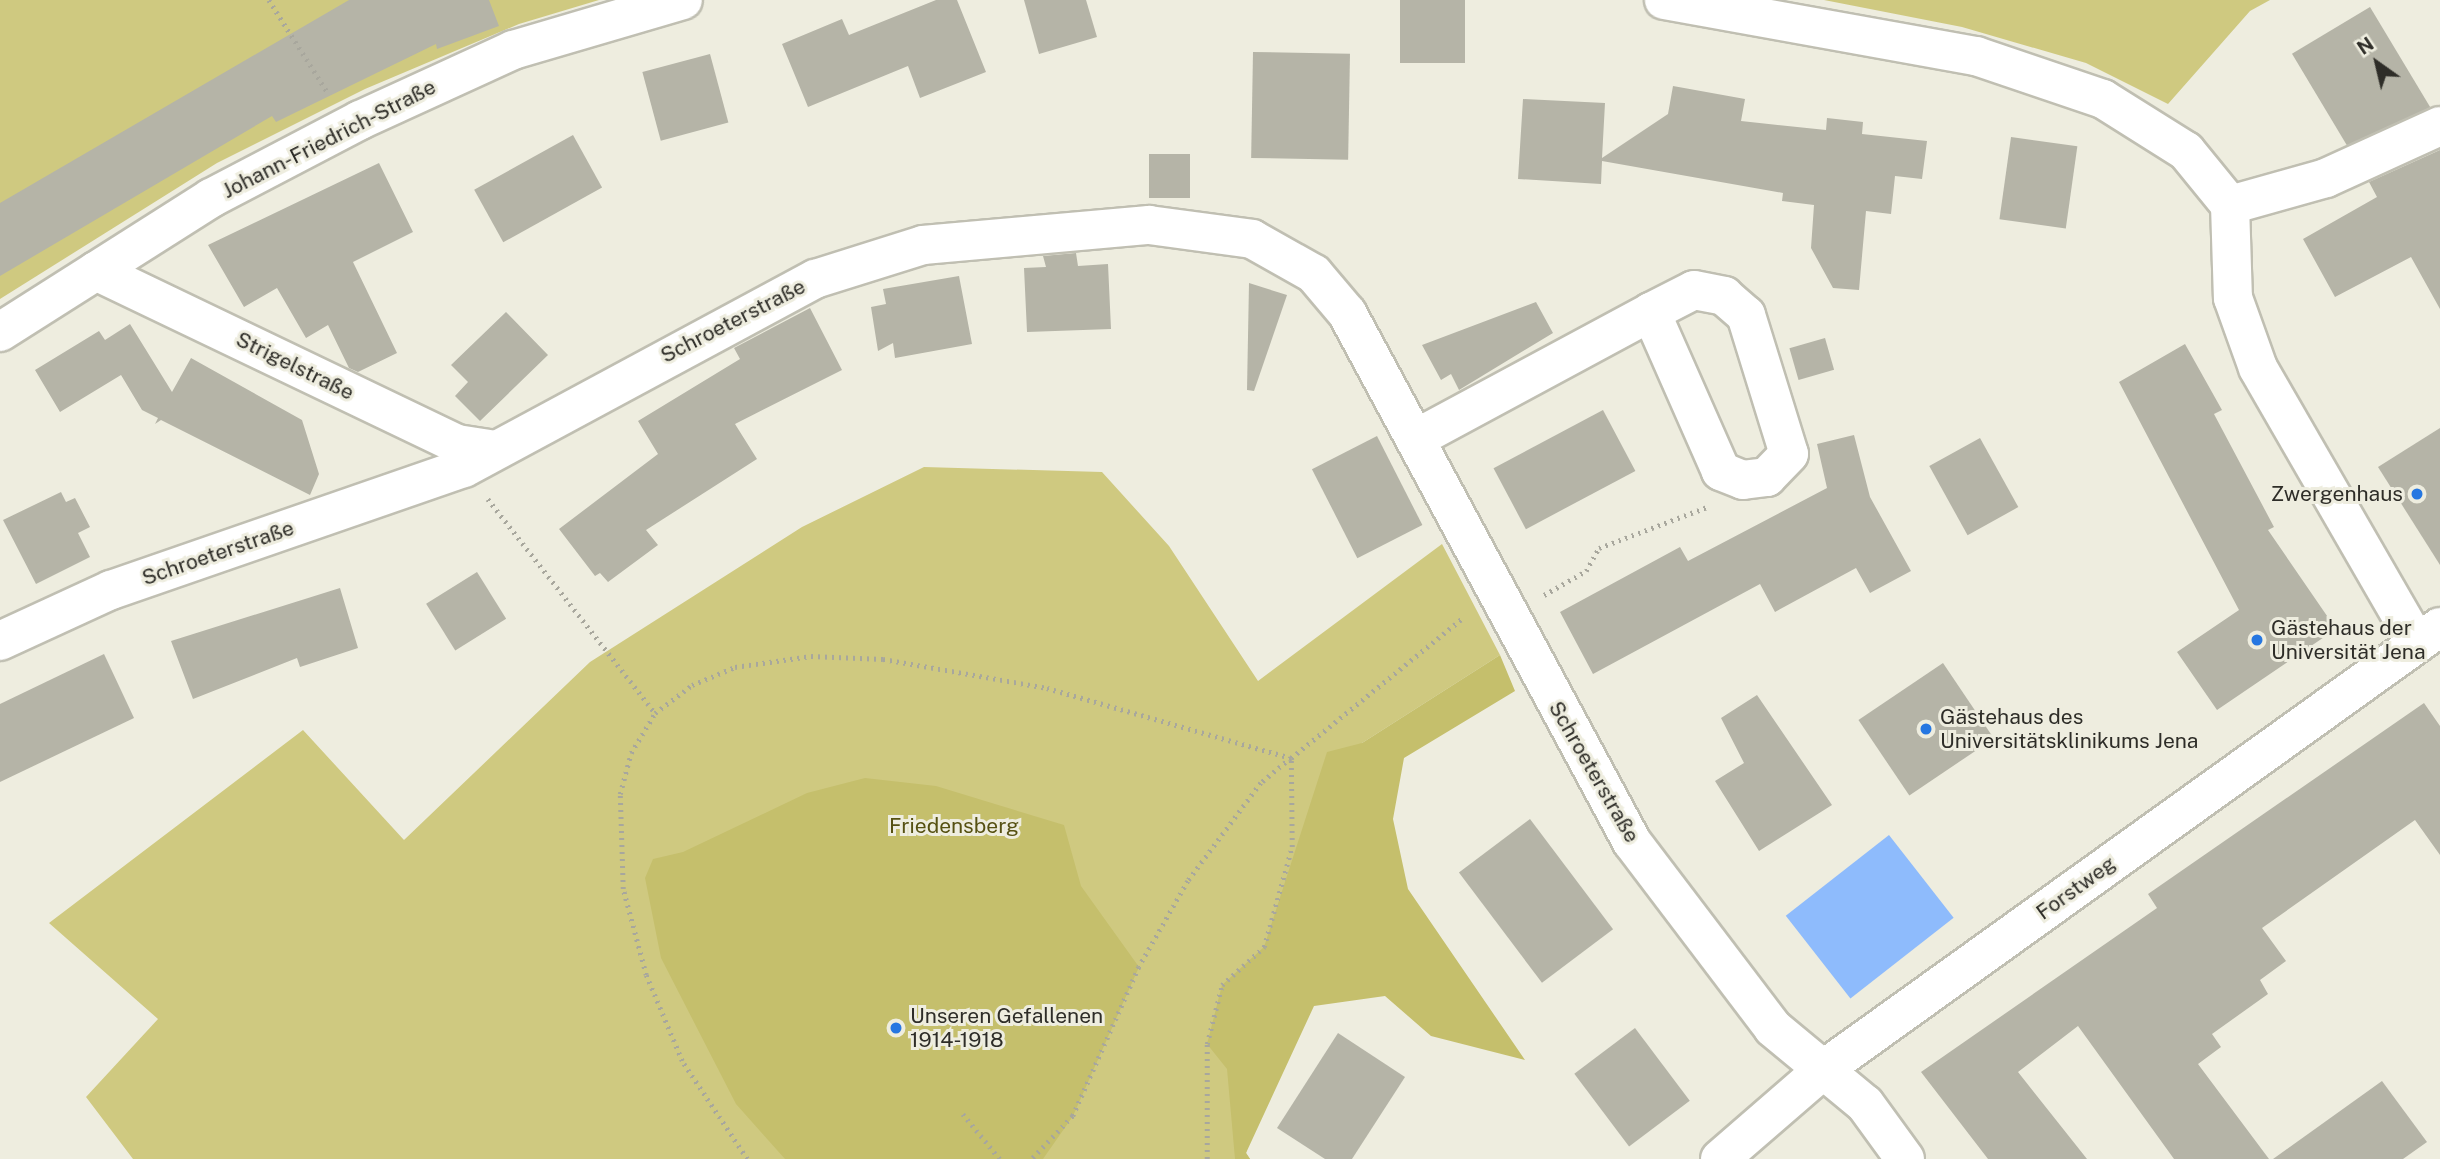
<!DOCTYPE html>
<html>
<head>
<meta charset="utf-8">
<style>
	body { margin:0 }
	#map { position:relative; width:2440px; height:1159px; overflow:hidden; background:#eeeddf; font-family:"Public Sans",sans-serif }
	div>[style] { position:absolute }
	.green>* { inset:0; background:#cfc980 }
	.forest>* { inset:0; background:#c5bf6c }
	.water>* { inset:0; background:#8ebbfc; transform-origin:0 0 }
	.building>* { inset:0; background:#b5b4a7; transform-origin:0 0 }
	.path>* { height:4.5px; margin-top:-2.25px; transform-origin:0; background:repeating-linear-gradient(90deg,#a8a79d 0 2px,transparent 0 7px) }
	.roads { filter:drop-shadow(2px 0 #c0bfb2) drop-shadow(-2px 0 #c0bfb2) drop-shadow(0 2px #c0bfb2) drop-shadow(0 -2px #c0bfb2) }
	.street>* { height:38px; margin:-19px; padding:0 19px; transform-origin:19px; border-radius:19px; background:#fff }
	.dots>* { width:19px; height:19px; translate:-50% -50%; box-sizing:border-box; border:4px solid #eeeddf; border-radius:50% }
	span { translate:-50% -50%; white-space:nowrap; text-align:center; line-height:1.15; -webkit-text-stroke:6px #eeeddf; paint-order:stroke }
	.street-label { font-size:21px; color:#2e2d28 }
	.poi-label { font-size:21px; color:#2e2d28 }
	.right { translate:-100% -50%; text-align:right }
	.left { translate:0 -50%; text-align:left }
	.park-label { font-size:21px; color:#565112 }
	.north { position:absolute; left:2342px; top:28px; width:70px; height:70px; -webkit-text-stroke:5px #eeeddf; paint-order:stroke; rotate:326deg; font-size:19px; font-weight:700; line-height:28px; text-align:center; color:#2e2d28 }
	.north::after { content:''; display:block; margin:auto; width:24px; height:32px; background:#2e2d28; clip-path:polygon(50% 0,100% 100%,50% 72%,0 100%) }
</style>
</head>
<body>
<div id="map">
	<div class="green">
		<i style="clip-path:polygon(0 0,599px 0,519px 24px,365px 89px,217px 163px,0 299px)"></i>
		<i style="clip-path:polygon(1824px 0,2270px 0,2250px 11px,2168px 104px,2086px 63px,1962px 27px)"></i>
		<i style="clip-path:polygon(924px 467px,1102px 472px,1169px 546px,1258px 681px,1442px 544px,1500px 655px,1362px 743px,1246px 1153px,1250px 1159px,133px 1159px,86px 1097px,158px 1019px,49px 923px,303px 730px,404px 840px,590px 662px,802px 527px)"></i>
	</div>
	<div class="forest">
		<i style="clip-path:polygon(1500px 655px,1515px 691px,1404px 758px,1393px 819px,1408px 889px,1525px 1060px,1431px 1036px,1385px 996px,1314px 1006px,1246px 1153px,1250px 1159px,1235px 1159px,1227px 1069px,1207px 1044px,1222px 985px,1264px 947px,1327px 752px,1362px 743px)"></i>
		<i style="clip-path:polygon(865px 778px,936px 786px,1064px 825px,1081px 886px,1139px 967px,1073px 1116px,1043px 1159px,785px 1159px,736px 1104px,661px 958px,645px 878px,653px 859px,683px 852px,807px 793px)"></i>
	</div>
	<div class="water">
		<i style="left:1889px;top:835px;width:105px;height:131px;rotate:52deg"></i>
	</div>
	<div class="building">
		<i style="clip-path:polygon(349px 0,489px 0,499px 26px,437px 49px,436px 44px,276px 122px,272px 116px,0 276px,0 203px)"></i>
		<i style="clip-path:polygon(936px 0,957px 0,986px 72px,920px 98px,908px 66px,808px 107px,782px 44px,842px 19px,849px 35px)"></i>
		<i style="clip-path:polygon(1024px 0,1086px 0,1097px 37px,1039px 54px)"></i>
		<i style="left:1400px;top:0;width:65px;height:63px"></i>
		<i style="left:2370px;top:7px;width:117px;height:91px;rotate:59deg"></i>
		<i style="left:1253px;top:52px;width:97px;height:106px;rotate:1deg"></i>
		<i style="left:710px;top:54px;width:71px;height:70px;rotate:75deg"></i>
		<i style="clip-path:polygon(1673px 86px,1745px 99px,1741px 121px,1826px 130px,1827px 118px,1863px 122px,1862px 134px,1927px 141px,1922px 179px,1895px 176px,1891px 214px,1866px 211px,1859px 290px,1833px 288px,1811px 248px,1814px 205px,1782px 201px,1783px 193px,1602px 161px,1601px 184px,1518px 179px,1523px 99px,1605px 103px,1602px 158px,1668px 114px)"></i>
		<i style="left:573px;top:135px;width:60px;height:113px;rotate:61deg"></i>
		<i style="left:2011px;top:137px;width:67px;height:83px;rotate:8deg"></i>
		<i style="clip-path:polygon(2440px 150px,2440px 309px,2411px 257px,2335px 297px,2303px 239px,2377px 197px,2369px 182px)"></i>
		<i style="left:1149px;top:154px;width:41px;height:44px"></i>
		<i style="clip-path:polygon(379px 163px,413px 232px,353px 262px,397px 353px,358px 372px,349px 368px,328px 325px,306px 338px,277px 288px,244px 307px,208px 245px)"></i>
		<i style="clip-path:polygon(1076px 253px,1078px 266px,1108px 264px,1111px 329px,1027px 332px,1024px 268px,1046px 267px,1043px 256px)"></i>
		<i style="clip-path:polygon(959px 276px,972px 344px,895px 358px,893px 343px,878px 351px,871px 307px,886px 304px,883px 289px)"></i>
		<i style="clip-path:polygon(1249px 283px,1287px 295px,1254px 391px,1247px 390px)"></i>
		<i style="clip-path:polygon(1536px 302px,1553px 333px,1459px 390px,1451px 374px,1441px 380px,1422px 345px)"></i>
		<i style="clip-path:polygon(810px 308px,842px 370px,735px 424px,757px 459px,646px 530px,658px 545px,608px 582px,600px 573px,595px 576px,559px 529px,658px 454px,638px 421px,740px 359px,734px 348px)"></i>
		<i style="clip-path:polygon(506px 312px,548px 355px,480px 421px,455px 396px,468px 382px,451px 365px)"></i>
		<i style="clip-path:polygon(130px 324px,172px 392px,191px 358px,302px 420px,319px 474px,310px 495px,161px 420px,155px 424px,158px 418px,142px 410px,121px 375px,60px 412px,35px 370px,99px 331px,105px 340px)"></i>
		<i style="left:1825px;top:338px;width:33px;height:37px;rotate:74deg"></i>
		<i style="clip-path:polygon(2185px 344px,2222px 410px,2214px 414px,2274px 527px,2268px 530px,2336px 629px,2217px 710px,2177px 652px,2239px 610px,2119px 382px)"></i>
		<i style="left:1603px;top:410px;width:69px;height:124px;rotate:62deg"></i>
		<i style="clip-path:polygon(2440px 428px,2440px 565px,2378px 467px)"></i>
		<i style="clip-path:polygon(1854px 435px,1870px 497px,1911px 571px,1870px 593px,1856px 568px,1775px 612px,1760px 584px,1593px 674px,1560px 612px,1680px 547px,1688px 561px,1827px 488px,1817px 444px)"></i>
		<i style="left:1377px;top:436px;width:100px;height:73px;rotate:63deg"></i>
		<i style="left:1980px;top:438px;width:79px;height:58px;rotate:61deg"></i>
		<i style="clip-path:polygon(61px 492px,66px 502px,75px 498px,90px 527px,78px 533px,90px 557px,36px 584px,3px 520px)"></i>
		<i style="left:477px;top:572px;width:55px;height:60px;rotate:58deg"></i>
		<i style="clip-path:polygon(340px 588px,358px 648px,300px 667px,297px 658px,193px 699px,171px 641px)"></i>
		<i style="clip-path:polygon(104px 654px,134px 718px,0 782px,0 704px)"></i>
		<i style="left:1943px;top:663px;width:91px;height:102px;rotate:56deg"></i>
		<i style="clip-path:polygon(1757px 695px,1832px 805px,1759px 851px,1715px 781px,1744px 763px,1721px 718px)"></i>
		<i style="clip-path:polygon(2424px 703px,2440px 726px,2440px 855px,2415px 820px,2262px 928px,2286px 961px,2260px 980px,2268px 994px,2212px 1034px,2221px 1047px,2198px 1064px,2269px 1159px,2174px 1159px,2078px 1026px,2018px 1072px,2087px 1159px,1988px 1159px,1921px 1072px,2157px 908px,2148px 894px)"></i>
		<i style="left:1530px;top:819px;width:138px;height:89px;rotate:53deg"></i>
		<i style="left:1635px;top:1028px;width:91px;height:76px;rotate:53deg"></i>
		<i style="clip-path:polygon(1338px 1033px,1405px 1077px,1352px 1159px,1325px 1159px,1277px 1128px)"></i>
		<i style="clip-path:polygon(2382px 1081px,2427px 1142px,2403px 1159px,2273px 1159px)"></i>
	</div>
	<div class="path">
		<i style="left:269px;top:0;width:110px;rotate:57.6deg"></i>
		<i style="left:488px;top:499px;width:271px;rotate:52deg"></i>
		<i style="left:1544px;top:595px;width:48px;rotate:-29.7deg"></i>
		<i style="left:1586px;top:571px;width:26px;rotate:-61deg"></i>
		<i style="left:1599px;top:548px;width:116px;rotate:-20.8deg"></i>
		<i style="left:963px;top:1114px;width:58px;rotate:50.6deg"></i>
		<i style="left:747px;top:1159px;width:118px;rotate:-123.6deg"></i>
		<i style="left:682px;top:1061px;width:93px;rotate:-112.7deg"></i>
		<i style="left:646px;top:975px;width:89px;rotate:-105deg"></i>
		<i style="left:623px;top:889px;width:95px;rotate:-91.8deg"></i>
		<i style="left:620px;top:794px;width:42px;rotate:-75deg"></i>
		<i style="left:631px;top:753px;width:47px;rotate:-59deg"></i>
		<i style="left:655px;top:713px;width:46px;rotate:-37.1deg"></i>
		<i style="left:692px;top:685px;width:47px;rotate:-22.7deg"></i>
		<i style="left:735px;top:667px;width:77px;rotate:-8.2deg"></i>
		<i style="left:811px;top:656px;width:72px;rotate:2.4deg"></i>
		<i style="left:883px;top:659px;width:167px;rotate:10deg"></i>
		<i style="left:1047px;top:688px;width:254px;rotate:16deg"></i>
		<i style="left:1291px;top:758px;width:39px;rotate:140deg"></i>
		<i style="left:1261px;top:783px;width:122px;rotate:126.7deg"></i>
		<i style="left:1188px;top:881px;width:99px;rotate:119.7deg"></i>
		<i style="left:1139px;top:967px;width:163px;rotate:113.9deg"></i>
		<i style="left:1073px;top:1116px;width:59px;rotate:133.6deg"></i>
		<i style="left:1207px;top:1159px;width:115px;rotate:-90deg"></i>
		<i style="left:1207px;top:1044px;width:61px;rotate:-75.7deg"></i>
		<i style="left:1222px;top:985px;width:57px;rotate:-42.1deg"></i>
		<i style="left:1264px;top:947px;width:104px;rotate:-74.4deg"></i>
		<i style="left:1292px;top:847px;width:89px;rotate:-90.6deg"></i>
		<i style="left:1291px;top:758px;width:223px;rotate:-39.2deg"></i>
	</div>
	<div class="roads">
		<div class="street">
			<i style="left:1664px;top:0;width:317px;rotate:10.2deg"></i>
			<i style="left:1976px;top:56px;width:134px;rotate:18.7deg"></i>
			<i style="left:2103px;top:99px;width:98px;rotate:32.1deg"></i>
			<i style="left:2186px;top:151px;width:70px;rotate:50.8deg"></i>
			<i style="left:2230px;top:205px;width:93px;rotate:88.2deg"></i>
			<i style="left:2233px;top:298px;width:74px;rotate:70.3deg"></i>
			<i style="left:2258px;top:368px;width:318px;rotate:60deg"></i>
			<i style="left:2230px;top:205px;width:100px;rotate:-15.7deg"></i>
			<i style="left:2326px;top:178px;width:125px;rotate:-24.5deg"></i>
			<i style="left:96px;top:271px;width:400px;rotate:25.6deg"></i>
			<i style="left:457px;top:444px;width:39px;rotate:9deg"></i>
			<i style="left:0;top:332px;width:250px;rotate:-32.4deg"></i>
			<i style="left:211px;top:198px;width:168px;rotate:-27.6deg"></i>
			<i style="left:360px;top:120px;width:168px;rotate:-24.6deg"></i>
			<i style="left:513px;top:50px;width:177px;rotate:-16.4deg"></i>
			<i style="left:1417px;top:438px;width:266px;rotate:-28.3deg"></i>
			<i style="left:1651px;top:312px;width:48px;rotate:-27.1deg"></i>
			<i style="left:1694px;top:290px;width:31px;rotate:11deg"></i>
			<i style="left:1724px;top:296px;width:29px;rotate:41deg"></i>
			<i style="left:1746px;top:315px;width:145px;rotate:72.8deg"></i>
			<i style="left:1789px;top:454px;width:32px;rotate:134deg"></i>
			<i style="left:1767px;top:477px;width:24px;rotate:173deg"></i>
			<i style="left:1743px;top:480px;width:24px;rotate:-158deg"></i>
			<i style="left:1721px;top:471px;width:174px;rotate:-113.8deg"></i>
			<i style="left:0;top:641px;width:122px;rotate:-24.7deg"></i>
			<i style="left:111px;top:590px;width:373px;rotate:-19.1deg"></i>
			<i style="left:464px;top:468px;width:399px;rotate:-28.3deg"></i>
			<i style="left:815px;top:279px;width:113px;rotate:-17.5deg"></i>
			<i style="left:923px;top:245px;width:227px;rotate:-5.1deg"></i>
			<i style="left:1149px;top:225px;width:104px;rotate:7.7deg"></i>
			<i style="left:1252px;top:239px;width:71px;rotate:29.4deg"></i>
			<i style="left:1314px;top:274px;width:51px;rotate:49.8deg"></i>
			<i style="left:1347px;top:313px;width:601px;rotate:61.69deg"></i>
			<i style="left:1632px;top:842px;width:233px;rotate:52.8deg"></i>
			<i style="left:1773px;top:1028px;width:119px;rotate:39.6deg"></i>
			<i style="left:1865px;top:1104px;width:68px;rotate:54deg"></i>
			<i style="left:1720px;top:1159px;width:138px;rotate:-40.9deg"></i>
			<i style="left:1824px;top:1069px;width:758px;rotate:-35.66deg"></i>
		</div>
	</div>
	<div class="dots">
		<i style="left:2417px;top:494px;background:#2677e1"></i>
		<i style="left:2257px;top:640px;background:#2677e1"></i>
		<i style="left:1926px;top:729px;background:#2677e1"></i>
		<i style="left:896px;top:1028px;background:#2677e1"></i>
	</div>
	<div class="street-label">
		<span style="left:329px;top:139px;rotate:-27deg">Johann-Friedrich-Straße</span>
		<span style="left:733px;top:321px;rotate:-27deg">Schroeterstraße</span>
		<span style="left:295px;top:366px;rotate:26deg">Strigelstraße</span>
		<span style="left:218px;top:553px;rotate:-19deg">Schroeterstraße</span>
		<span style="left:1594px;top:772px;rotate:60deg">Schroeterstraße</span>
		<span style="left:2076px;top:888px;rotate:-36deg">Forstweg</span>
	</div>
	<div class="poi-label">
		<span class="right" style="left:2403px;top:494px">Zwergenhaus</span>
		<span class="left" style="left:2271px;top:640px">Gästehaus der<br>Universität Jena</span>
		<span class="left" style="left:1940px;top:729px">Gästehaus des<br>Universitätsklinikums Jena</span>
		<span class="left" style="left:910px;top:1028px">Unseren Gefallenen<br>1914-1918</span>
	</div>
	<div class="park-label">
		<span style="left:954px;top:826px">Friedensberg</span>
	</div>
	<div class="north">N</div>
</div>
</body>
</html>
